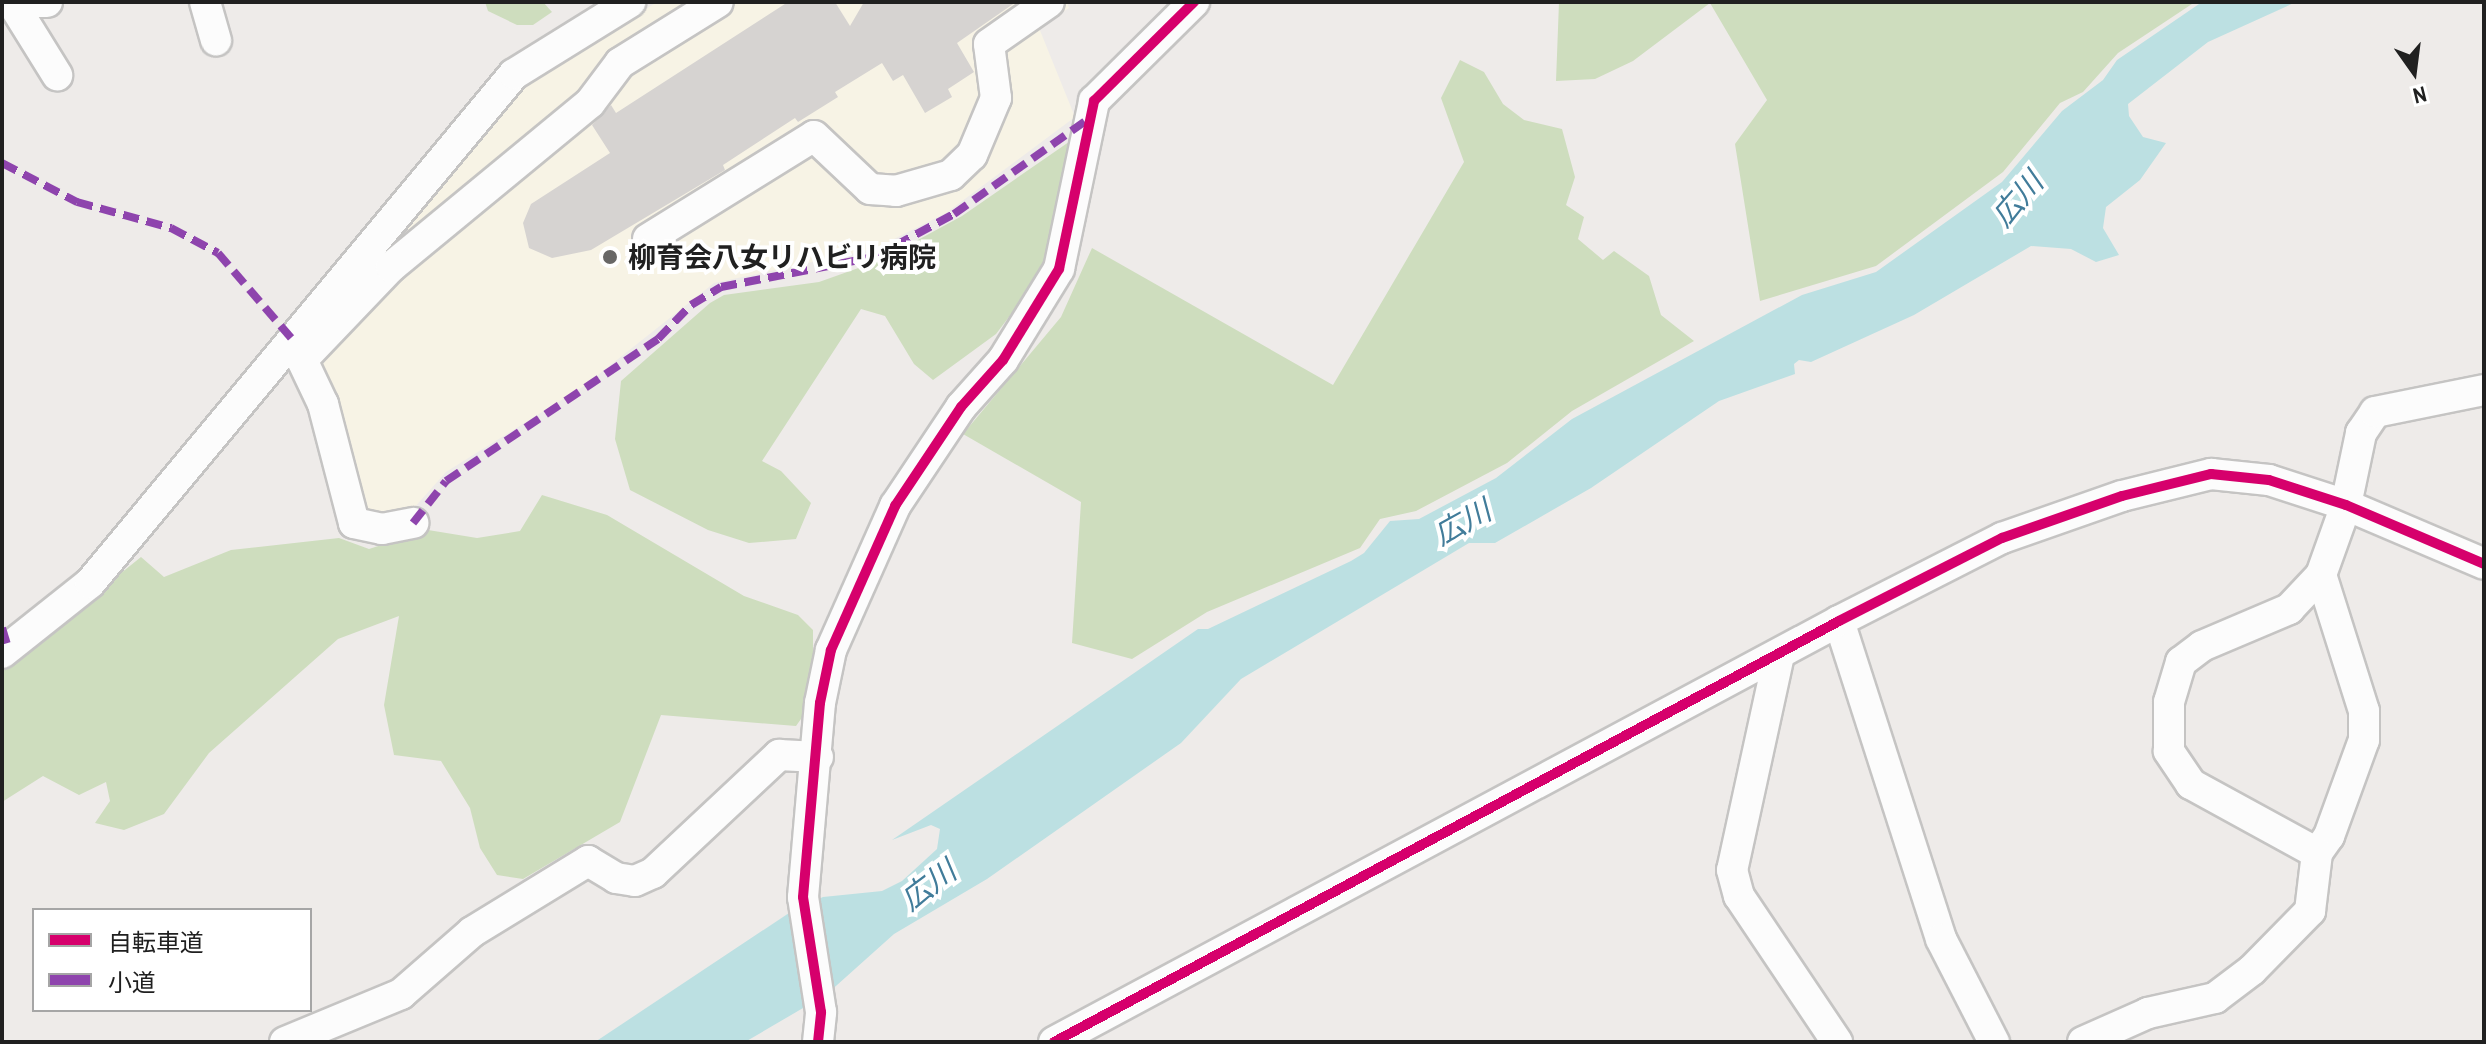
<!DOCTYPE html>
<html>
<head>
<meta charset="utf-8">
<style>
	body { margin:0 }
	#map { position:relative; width:2486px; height:1044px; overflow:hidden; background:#eeebe9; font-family:"Archivo Narrow","Noto Sans JP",sans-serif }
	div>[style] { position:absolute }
	.education>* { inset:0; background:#f7f3e5 }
	.forest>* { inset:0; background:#ceddbe }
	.water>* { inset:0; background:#bce0e2 }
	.building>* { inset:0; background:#d6d3d1 }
	.roads { filter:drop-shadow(2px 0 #c5c4c3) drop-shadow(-2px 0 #c5c4c3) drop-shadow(0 2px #c5c4c3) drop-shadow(0 -2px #c5c4c3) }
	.minor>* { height:30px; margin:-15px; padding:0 15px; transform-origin:15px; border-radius:15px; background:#fcfcfc }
	.quiet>* { height:8px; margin-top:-4px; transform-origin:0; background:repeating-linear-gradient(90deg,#8e44ad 0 16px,transparent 0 24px) }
	.cycleway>* { height:10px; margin:-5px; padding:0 5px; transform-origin:5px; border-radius:5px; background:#d6006c }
	.dots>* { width:22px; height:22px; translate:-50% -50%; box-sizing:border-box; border:4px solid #fff; border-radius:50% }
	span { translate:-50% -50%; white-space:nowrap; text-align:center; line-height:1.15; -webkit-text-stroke:8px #fff; paint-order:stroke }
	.poi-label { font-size:28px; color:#202020; font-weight:700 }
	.left { translate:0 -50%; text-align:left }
	.water-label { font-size:30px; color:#417c9a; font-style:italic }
	.frame { position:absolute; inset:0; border:4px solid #202020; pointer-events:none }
	.legend { position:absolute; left:32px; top:908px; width:280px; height:104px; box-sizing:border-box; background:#fff; border:2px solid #a6a6a6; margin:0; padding:10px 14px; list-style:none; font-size:24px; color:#202020 }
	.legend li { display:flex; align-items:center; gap:16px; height:40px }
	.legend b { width:40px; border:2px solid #a6a6a6 }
	.north { position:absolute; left:2374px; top:32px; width:80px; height:80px; -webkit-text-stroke:6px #fff; paint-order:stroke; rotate:166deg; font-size:22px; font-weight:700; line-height:32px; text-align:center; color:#202020 }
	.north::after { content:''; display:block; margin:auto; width:28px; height:36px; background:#202020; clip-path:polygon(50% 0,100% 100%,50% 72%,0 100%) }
</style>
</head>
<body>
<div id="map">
	<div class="education">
		<i style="clip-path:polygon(657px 2px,1067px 2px,1069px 8px,1039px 28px,1075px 117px,946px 213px,874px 249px,714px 283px,584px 386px,446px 472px,405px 518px,369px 522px,310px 340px,508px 97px)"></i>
	</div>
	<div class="forest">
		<i style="clip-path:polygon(485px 2px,543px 2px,552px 12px,533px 25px,517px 25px,488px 11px)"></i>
		<i style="clip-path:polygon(1559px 2px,2195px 2px,2118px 53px,2083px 92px,2060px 103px,2003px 172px,1876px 266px,1760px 301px,1735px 144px,1767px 100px,1710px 3px,1633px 61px,1595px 79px,1556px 81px)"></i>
		<i style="clip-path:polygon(1460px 60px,1484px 72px,1503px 104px,1524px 120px,1562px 129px,1575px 177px,1566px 205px,1584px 217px,1578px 239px,1603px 260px,1614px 251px,1649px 276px,1661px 315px,1694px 341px,1572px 411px,1507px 463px,1416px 511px,1380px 519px,1360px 548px,1207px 612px,1132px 659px,1072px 643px,1081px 502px,963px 434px,1061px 317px,1092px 248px,1333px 385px,1464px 162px,1441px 98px)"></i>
		<i style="clip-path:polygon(1079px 135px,1047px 267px,996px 334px,933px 380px,914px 364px,885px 316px,861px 309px,762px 461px,781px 471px,811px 503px,796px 539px,749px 543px,708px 530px,630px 490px,615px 439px,621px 381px,710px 303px,724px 295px,819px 282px,881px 260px,962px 216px)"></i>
		<i style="clip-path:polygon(542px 495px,607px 515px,744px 596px,798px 615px,813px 630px,813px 702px,796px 726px,661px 715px,620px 822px,523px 879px,497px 875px,480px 848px,470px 808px,441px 761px,394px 755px,384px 705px,399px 616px,338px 639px,209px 753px,164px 814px,124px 830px,95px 823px,110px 801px,106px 782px,79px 795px,43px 776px,2px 802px,2px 669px,141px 557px,164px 577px,231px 550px,339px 538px,369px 549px,428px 530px,477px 538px,520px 531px)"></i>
	</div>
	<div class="water">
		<i style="clip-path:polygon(2202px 2px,2296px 2px,2208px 42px,2128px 104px,2129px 116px,2143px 137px,2166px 143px,2140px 180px,2106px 207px,2103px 228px,2119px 255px,2096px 262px,2071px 249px,2031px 246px,1914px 315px,1811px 362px,1799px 360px,1794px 364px,1795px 374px,1719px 401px,1591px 488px,1495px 543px,1469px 543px,1241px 679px,1181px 743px,987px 879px,894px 934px,827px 994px,745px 1042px,595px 1042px,792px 911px,823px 897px,882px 891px,902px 881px,937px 849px,940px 829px,931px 825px,892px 840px,1198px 629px,1208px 629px,1351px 561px,1364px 553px,1390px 521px,1419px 519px,1496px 478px,1572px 419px,1802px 295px,1876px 272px,2002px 182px,2062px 111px,2103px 80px,2117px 60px)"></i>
	</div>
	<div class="building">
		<i style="clip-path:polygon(788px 2px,835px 2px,850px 26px,864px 2px,1016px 2px,957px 43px,974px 72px,948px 89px,952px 97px,925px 113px,903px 75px,893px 81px,882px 63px,835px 92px,838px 97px,798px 122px,795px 118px,723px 165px,725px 170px,591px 250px,552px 258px,529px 248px,523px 223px,531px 204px,610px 153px,592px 125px,611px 105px,616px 113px)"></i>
	</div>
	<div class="roads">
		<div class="minor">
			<i style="left:12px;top:2px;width:35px"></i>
			<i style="left:205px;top:2px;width:40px;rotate:74deg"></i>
			<i style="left:13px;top:4px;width:84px;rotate:58.2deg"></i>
			<i style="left:648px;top:239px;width:195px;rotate:-31.8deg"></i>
			<i style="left:814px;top:136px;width:77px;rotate:43.4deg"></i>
			<i style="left:870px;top:189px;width:26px;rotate:4deg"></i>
			<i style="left:896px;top:191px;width:57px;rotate:-16.2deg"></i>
			<i style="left:951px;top:175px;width:29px;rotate:-44deg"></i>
			<i style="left:972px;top:155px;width:62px;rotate:-67.2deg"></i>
			<i style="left:996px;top:98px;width:54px;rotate:-97.4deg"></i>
			<i style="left:989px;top:44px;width:73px;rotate:-35deg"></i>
			<i style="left:294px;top:343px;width:68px;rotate:64.6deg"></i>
			<i style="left:323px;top:404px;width:123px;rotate:75.4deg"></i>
			<i style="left:354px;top:523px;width:29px;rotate:12deg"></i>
			<i style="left:382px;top:529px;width:32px;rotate:-11deg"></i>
			<i style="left:302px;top:360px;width:129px;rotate:-46.3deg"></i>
			<i style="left:391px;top:267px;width:258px;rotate:-39.5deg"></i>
			<i style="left:590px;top:103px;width:50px;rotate:-53.1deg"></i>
			<i style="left:620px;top:63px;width:115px;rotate:-31.9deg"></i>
			<i style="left:1839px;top:621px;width:334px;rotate:72.2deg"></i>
			<i style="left:1941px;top:939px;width:116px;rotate:62.8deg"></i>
			<i style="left:2px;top:653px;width:112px;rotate:-38.5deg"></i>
			<i style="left:90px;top:583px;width:662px;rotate:-50.21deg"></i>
			<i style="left:514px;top:74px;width:137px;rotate:-31.8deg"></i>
			<i style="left:1779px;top:655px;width:220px;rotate:102.3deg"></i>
			<i style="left:1732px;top:870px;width:27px;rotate:75deg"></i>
			<i style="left:1739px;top:896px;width:176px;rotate:56.1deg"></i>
			<i style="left:2317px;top:853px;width:21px;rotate:-55deg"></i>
			<i style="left:2329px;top:836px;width:102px;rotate:-70deg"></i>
			<i style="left:2364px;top:740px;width:29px;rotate:-90deg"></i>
			<i style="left:2364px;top:711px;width:143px;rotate:-107.5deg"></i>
			<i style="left:285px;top:1042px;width:126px;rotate:-22.5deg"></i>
			<i style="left:401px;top:994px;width:94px;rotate:-41.1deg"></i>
			<i style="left:472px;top:932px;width:136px;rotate:-31.5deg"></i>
			<i style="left:588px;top:861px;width:33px;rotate:31deg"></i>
			<i style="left:616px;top:878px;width:19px;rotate:9deg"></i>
			<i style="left:635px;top:881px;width:20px;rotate:-24deg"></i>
			<i style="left:653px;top:873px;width:173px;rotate:-43.1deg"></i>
			<i style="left:779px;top:755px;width:39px;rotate:3deg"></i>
			<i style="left:818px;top:1042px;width:30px;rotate:-84deg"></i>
			<i style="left:821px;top:1012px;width:116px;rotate:-98.9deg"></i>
			<i style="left:803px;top:897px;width:195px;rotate:-85deg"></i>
			<i style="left:820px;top:703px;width:54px;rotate:-78.3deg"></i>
			<i style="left:831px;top:650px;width:158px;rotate:-66deg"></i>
			<i style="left:895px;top:506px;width:119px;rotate:-56.3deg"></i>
			<i style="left:961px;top:407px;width:63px;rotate:-48.2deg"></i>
			<i style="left:1003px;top:360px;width:107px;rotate:-58.4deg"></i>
			<i style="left:1059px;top:269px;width:172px;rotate:-78.2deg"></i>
			<i style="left:1094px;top:101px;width:141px;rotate:-44.7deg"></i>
			<i style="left:1054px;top:1042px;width:891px;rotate:-28.2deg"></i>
			<i style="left:1839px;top:621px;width:183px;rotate:-27deg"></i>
			<i style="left:2002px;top:538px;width:127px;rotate:-19.3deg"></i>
			<i style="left:2122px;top:496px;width:92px;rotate:-13.9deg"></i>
			<i style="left:2211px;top:474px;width:58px;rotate:5.9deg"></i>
			<i style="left:2269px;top:480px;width:81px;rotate:18deg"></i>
			<i style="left:2346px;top:505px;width:150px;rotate:23.1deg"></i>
			<i style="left:2083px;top:1042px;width:71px;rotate:-24deg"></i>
			<i style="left:2148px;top:1013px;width:69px;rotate:-12.6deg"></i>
			<i style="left:2215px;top:998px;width:46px;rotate:-37.1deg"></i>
			<i style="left:2252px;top:970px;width:83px;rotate:-45.5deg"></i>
			<i style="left:2310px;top:911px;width:58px;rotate:-83.1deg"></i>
			<i style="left:2317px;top:853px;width:144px;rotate:-151.3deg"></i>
			<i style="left:2191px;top:784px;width:40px;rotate:-124deg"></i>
			<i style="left:2169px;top:751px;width:49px;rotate:-90deg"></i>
			<i style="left:2169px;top:702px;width:42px;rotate:-73.3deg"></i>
			<i style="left:2181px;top:662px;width:26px;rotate:-37deg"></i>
			<i style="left:2202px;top:646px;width:95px;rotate:-23deg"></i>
			<i style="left:2289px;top:609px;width:47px;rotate:-46.7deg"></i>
			<i style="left:2321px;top:575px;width:74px;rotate:-70.3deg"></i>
			<i style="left:2346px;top:505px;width:74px;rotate:-78.2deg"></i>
			<i style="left:2361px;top:433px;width:25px;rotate:-56deg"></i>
			<i style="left:2375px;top:412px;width:111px;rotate:-11.4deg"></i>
		</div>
	</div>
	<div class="quiet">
		<i style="left:2px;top:163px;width:85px;rotate:27.5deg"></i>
		<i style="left:77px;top:202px;width:98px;rotate:15.5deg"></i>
		<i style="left:171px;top:228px;width:53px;rotate:28deg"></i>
		<i style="left:218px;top:253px;width:113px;rotate:49.3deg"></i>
		<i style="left:413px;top:523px;width:53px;rotate:-51.8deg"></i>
		<i style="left:446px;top:481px;width:255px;rotate:-33.8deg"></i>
		<i style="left:658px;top:339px;width:47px;rotate:-45.9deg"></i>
		<i style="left:691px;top:305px;width:35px;rotate:-31deg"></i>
		<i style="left:721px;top:287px;width:156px;rotate:-11.1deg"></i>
		<i style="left:874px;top:257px;width:91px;rotate:-28.3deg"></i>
		<i style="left:954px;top:214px;width:168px;rotate:-35.3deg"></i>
		<i style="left:2px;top:628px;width:21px;rotate:73deg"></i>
	</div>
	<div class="cycleway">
		<i style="left:818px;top:1042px;width:30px;rotate:-84deg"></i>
		<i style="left:821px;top:1012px;width:116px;rotate:-98.9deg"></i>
		<i style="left:803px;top:897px;width:195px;rotate:-85deg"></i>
		<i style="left:820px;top:703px;width:54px;rotate:-78.3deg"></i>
		<i style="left:831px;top:650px;width:158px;rotate:-66deg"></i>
		<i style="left:895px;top:506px;width:119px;rotate:-56.3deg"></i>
		<i style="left:961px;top:407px;width:63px;rotate:-48.2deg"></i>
		<i style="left:1003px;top:360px;width:107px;rotate:-58.4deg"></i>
		<i style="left:1059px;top:269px;width:172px;rotate:-78.2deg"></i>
		<i style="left:1094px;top:101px;width:141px;rotate:-44.7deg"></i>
		<i style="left:1054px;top:1042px;width:891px;rotate:-28.2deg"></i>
		<i style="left:1839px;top:621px;width:183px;rotate:-27deg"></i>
		<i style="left:2002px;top:538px;width:127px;rotate:-19.3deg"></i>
		<i style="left:2122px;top:496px;width:92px;rotate:-13.9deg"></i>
		<i style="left:2211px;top:474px;width:58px;rotate:5.9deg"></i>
		<i style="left:2269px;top:480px;width:81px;rotate:18deg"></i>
		<i style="left:2346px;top:505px;width:150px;rotate:23.1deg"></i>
	</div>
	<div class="dots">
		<i style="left:610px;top:257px;background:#686766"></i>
	</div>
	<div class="poi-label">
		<span class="left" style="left:628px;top:257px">柳育会八女リハビリ病院</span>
	</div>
	<div class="water-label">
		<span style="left:2017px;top:199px;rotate:-49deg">広川</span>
		<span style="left:1462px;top:522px;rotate:-29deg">広川</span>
		<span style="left:928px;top:885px;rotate:-37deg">広川</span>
	</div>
	<div class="frame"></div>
	<ul class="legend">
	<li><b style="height:10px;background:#d6006c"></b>自転車道</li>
	<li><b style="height:10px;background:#8e44ad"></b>小道</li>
	</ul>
	<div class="north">N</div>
</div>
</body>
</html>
